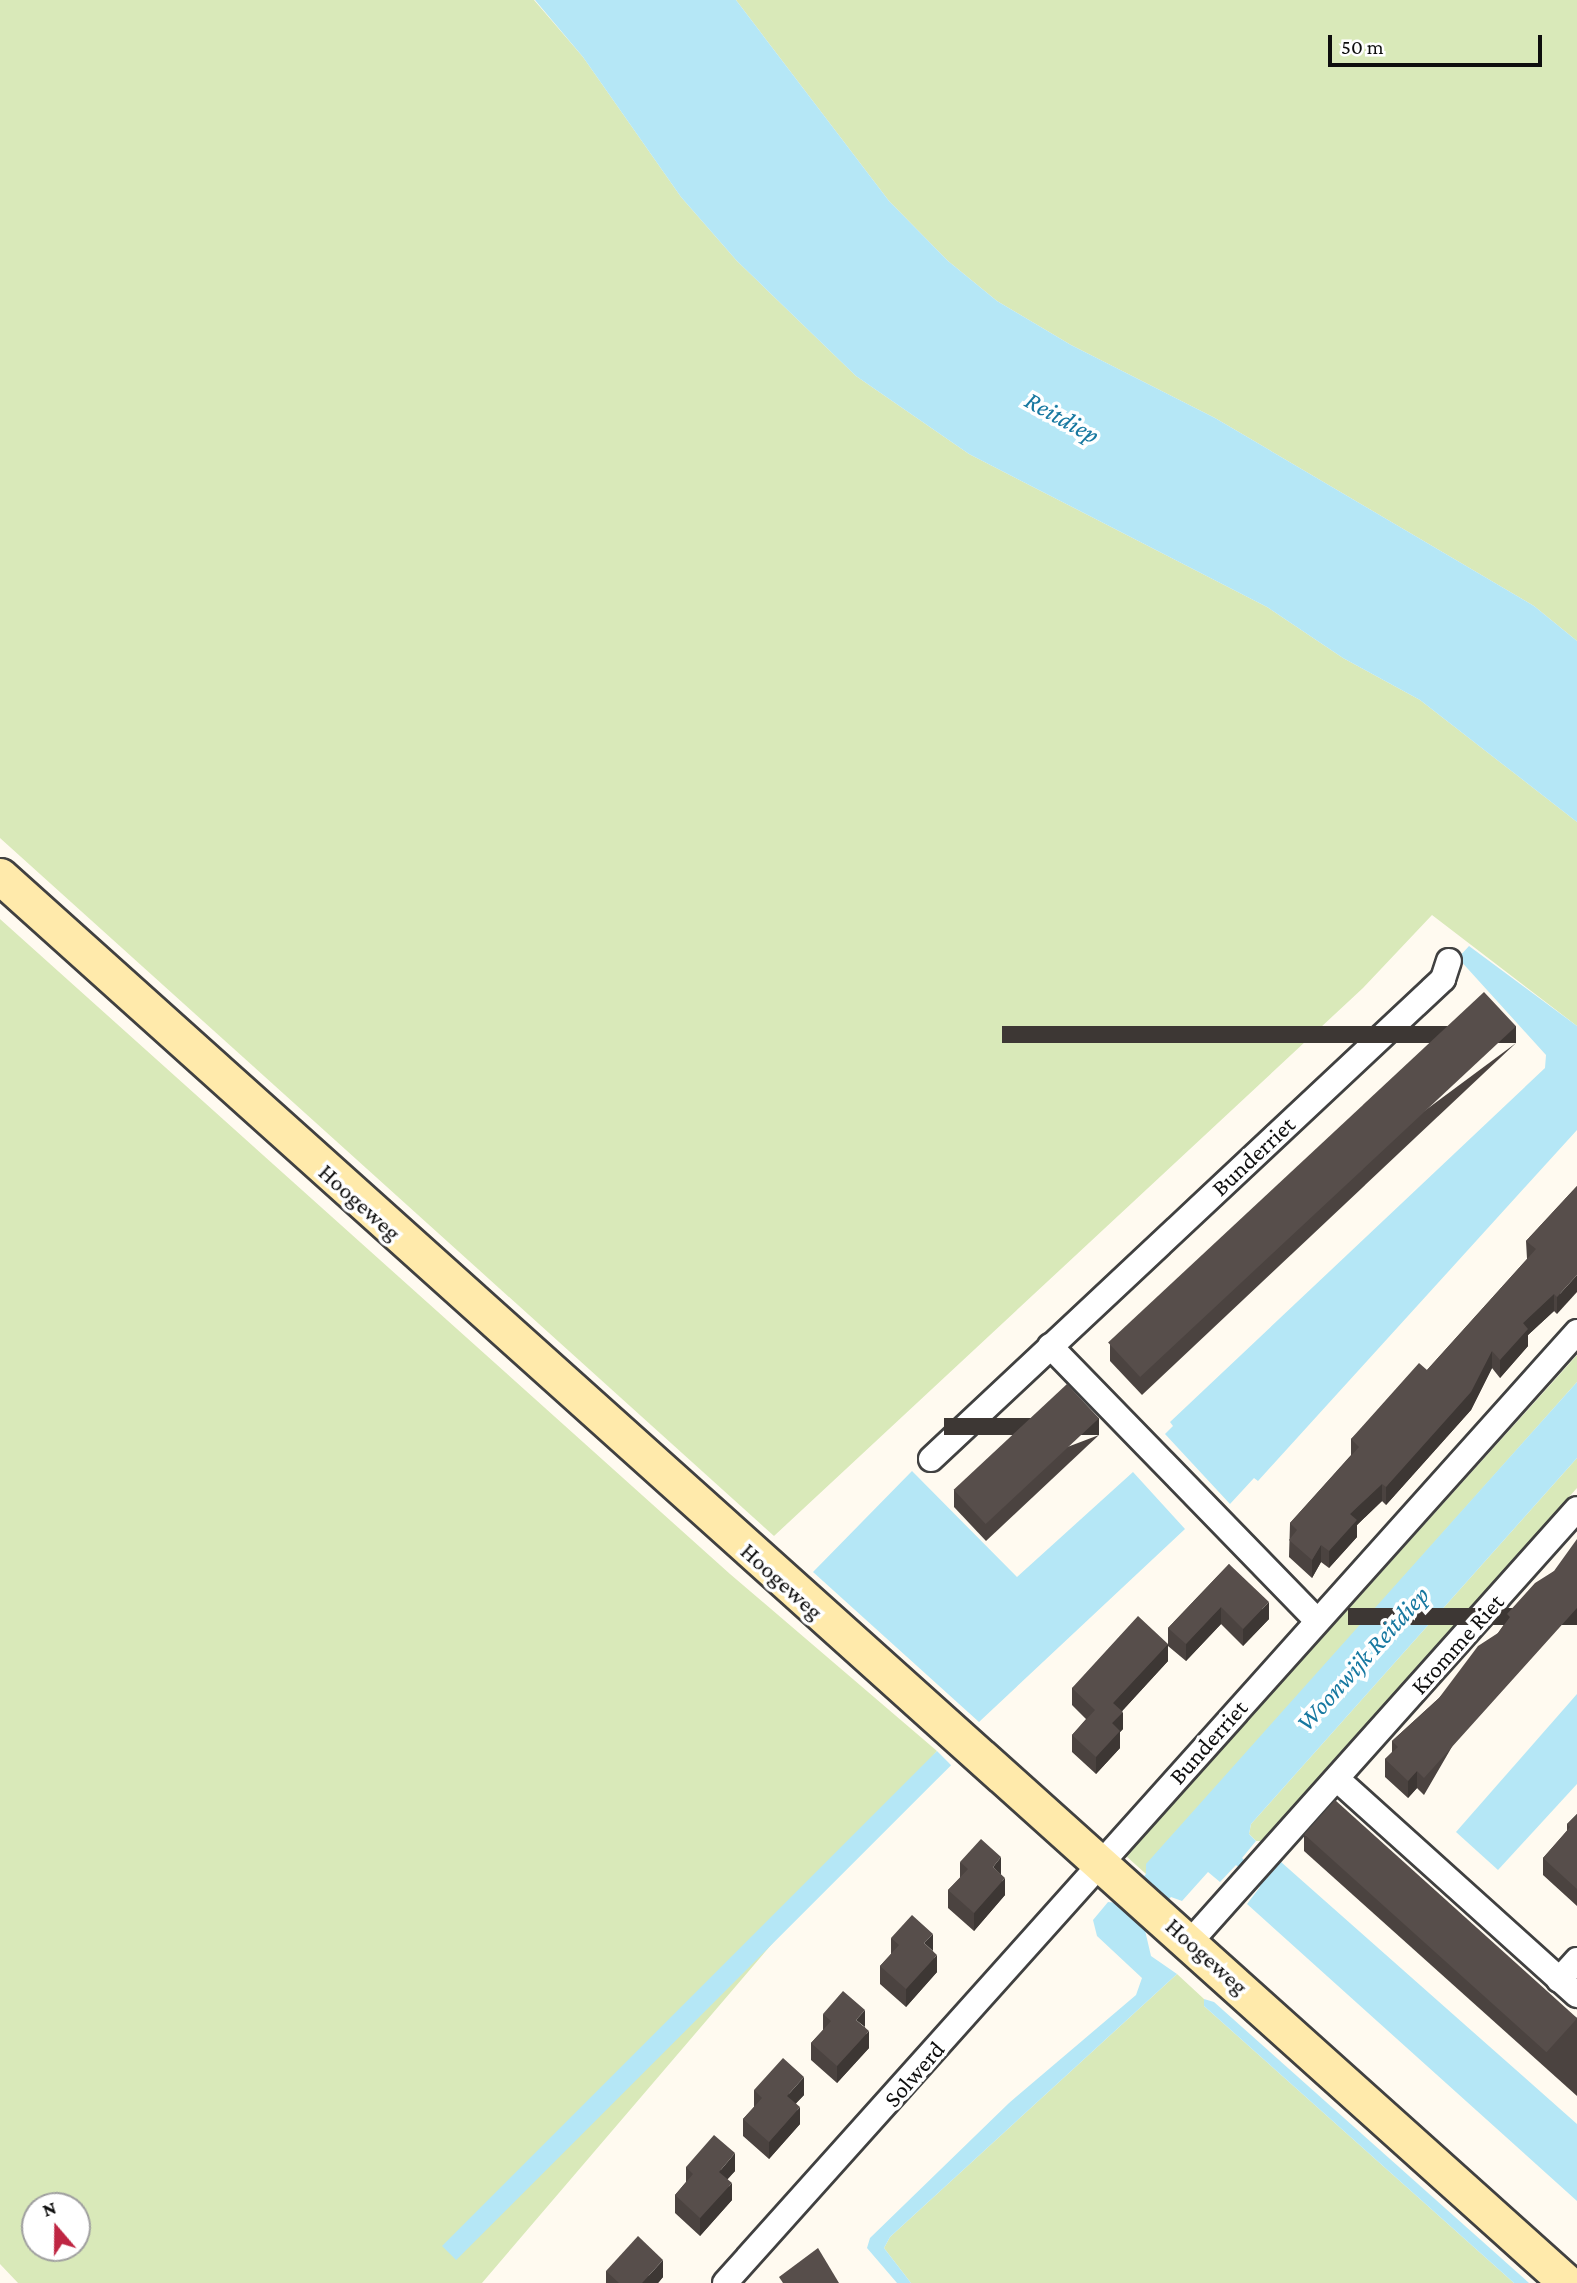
<!DOCTYPE html>
<html>
<head>
<meta charset="utf-8">
<style>
	body { margin:0 }
	#map { position:relative; width:1577px; height:2283px; overflow:hidden; background:#fffaf0; font-family:"Crimson Pro",serif }
	div>[style] { position:absolute }
	.green>* { inset:0; background:#d9e9b9 }
	.water>* { inset:0; background:#b5e7f6; transform-origin:0 0 }
	.roads { filter:drop-shadow(2px 0 #414141) drop-shadow(-2px 0 #414141) drop-shadow(0 2px #414141) drop-shadow(0 -2px #414141) }
	.street>* { height:24px; margin:-12px; padding:0 12px; transform-origin:12px; border-radius:12px; background:#fff }
	.secondary>* { height:35px; margin:-17.5px; padding:0 17.5px; transform-origin:17.5px; border-radius:17.5px; background:#ffeaab }
	.wall>* { inset:0; background:#4b4340 }
	.shaded-wall>* { inset:0; background:#3d3734; transform-origin:0 0 }
	.building>* { inset:0; background:#574e4b; transform-origin:0 0 }
	span { translate:-50% -50%; white-space:nowrap; text-align:center; line-height:1.15; -webkit-text-stroke:7px #fff; paint-order:stroke }
	.street-label { font-size:24px; color:#0e0e0e }
	.water-label { font-size:26px; color:#1778a0; font-style:italic }
	.north { position:absolute; left:21px; top:2192px; width:70px; height:70px; box-sizing:border-box; background:#fff; border:2px solid #9f9f9f; border-radius:50%; rotate:340deg; font-size:19px; font-weight:700; line-height:28px; text-align:center; color:#0e0e0e }
	.north::after { content:''; display:block; margin:auto; width:24px; height:32px; background:#bf2643; clip-path:polygon(50% 0,100% 100%,50% 72%,0 100%) }
	.scale { position:absolute; left:1328px; top:35px; width:214px; height:32px; box-sizing:border-box; border:4px solid #0e0e0e; border-top:0; padding-left:9px; font-size:21px; line-height:24px; white-space:nowrap; color:#0e0e0e; -webkit-text-stroke:5px #fff; paint-order:stroke }
</style>
</head>
<body>
<div id="map">
	<div class="green">
		<i style="clip-path:polygon(0 0,534px 0,583px 57px,681px 197px,737px 261px,856px 376px,969px 454px,1267px 607px,1343px 658px,1420px 700px,1577px 822px,1577px 1026px,1432px 915px,1363px 988px,774px 1536px,0 838px)"></i>
		<i style="clip-path:polygon(736px 0,1577px 0,1577px 641px,1534px 606px,1215px 418px,1071px 345px,997px 301px,948px 261px,889px 201px)"></i>
		<i style="clip-path:polygon(evenodd,0 919px,730px 1574px,937px 1751px,482px 2283px,18px 2283px,0 2264px,0 919px,35px 2206px,77px 2206px,77px 2248px,35px 2248px,35px 2206px)"></i>
		<i style="clip-path:polygon(1577px 1355px,1577px 1382px,1247px 1753px,1146px 1874px,1126px 1856px)"></i>
		<i style="clip-path:polygon(1577px 1458px,1577px 1488px,1261px 1841px,1256px 1841px,1249px 1834px,1251px 1824px)"></i>
		<i style="clip-path:polygon(1177px 1974px,1204px 1999px,1204px 2006px,1514px 2283px,911px 2283px,884px 2248px,890px 2237px)"></i>
	</div>
	<div class="water">
		<i style="clip-path:polygon(535px 0,736px 0,889px 201px,948px 261px,997px 301px,1071px 345px,1215px 418px,1534px 606px,1577px 641px,1577px 822px,1420px 700px,1343px 658px,1267px 607px,969px 454px,856px 376px,737px 261px,681px 197px,583px 57px)"></i>
		<i style="clip-path:polygon(1469px 946px,1577px 1026px,1577px 1130px,1258px 1481px,1254px 1478px,1230px 1504px,1165px 1434px,1173px 1426px,1170px 1422px,1545px 1068px,1546px 1055px,1458px 958px)"></i>
		<i style="clip-path:polygon(1577px 1382px,1577px 1458px,1251px 1824px,1249px 1834px,1256px 1841px,1242px 1858px,1266px 1879px,1281px 1862px,1577px 2124px,1577px 2201px,1247px 1904px,1260px 1887px,1236px 1865px,1220px 1882px,1208px 1872px,1182px 1901px,1171px 1897px,1144px 1926px,1151px 1956px,1177px 1974px,890px 2237px,884px 2248px,911px 2283px,897px 2283px,867px 2248px,870px 2238px,1009px 2103px,1136px 1995px,1142px 1978px,1097px 1936px,1093px 1920px,1108px 1902px,1118px 1903px,1146px 1874px,1146px 1864px)"></i>
		<i style="clip-path:polygon(912px 1471px,1017px 1577px,1133px 1472px,1185px 1529px,979px 1722px,813px 1572px)"></i>
		<i style="clip-path:polygon(1577px 1694px,1577px 1784px,1498px 1870px,1456px 1832px)"></i>
		<i style="left:937px;top:1751px;width:20px;height:700px;rotate:45deg"></i>
		<i style="clip-path:polygon(1204px 1999px,1214px 2002px,1529px 2283px,1514px 2283px,1204px 2006px)"></i>
	</div>
	<div class="roads">
		<div class="street">
			<i style="left:1050px;top:1346px;width:382px;rotate:45.8deg"></i>
			<i style="left:931px;top:1459px;width:702px;rotate:-43.15deg"></i>
			<i style="left:1443px;top:979px;width:19px;rotate:-72deg"></i>
			<i style="left:1337px;top:1779px;width:323px;rotate:42deg"></i>
			<i style="left:1191px;top:1941px;width:579px;rotate:-48.22deg"></i>
			<i style="left:1559px;top:1980px;width:27px;rotate:-48deg"></i>
			<i style="left:725px;top:2283px;width:1277px;rotate:-48.14deg"></i>
		</div>
		<div class="secondary">
			<i style="left:0;top:876px;width:2106px;rotate:41.92deg"></i>
		</div>
	</div>
	<div class="wall">
		<i style="clip-path:polygon(1516px 1043px,1142px 1395px,1110px 1361px,1110px 1344px)"></i>
		<i style="clip-path:polygon(1577px 1186px,1557px 1314px,1554px 1311px,1528px 1335px,1528px 1346px,1500px 1378px,1492px 1368px,1471px 1410px,1386px 1505px,1382px 1501px,1357px 1525px,1357px 1537px,1329px 1568px,1321px 1562px,1312px 1578px,1289px 1557px,1290px 1523px,1351px 1455px,1351px 1439px,1427px 1370px,1527px 1259px,1526px 1241px)"></i>
		<i style="clip-path:polygon(1099px 1435px,986px 1541px,954px 1507px,954px 1490px)"></i>
		<i style="clip-path:polygon(1229px 1564px,1269px 1619px,1243px 1646px,1221px 1624px,1186px 1661px,1168px 1646px,1168px 1661px,1122px 1711px,1123px 1729px,1120px 1732px,1120px 1748px,1096px 1774px,1072px 1752px,1072px 1735px,1086px 1719px,1072px 1705px,1072px 1688px,1168px 1644px,1168px 1628px)"></i>
		<i style="clip-path:polygon(1554px 1571px,1424px 1795px,1417px 1788px,1408px 1798px,1385px 1777px,1385px 1759px,1392px 1752px,1392px 1741px,1439px 1698px,1498px 1633px,1507px 1620px,1507px 1614px)"></i>
		<i style="clip-path:polygon(1577px 1814px,1577px 1906px,1543px 1875px,1543px 1858px,1567px 1831px,1567px 1824px)"></i>
		<i style="clip-path:polygon(1304px 1834px,1577px 2018px,1577px 2096px,1304px 1851px)"></i>
		<i style="clip-path:polygon(960px 1862px,1001px 1875px,1005px 1895px,974px 1931px,948px 1908px,948px 1890px,960px 1878px)"></i>
		<i style="clip-path:polygon(891px 1938px,933px 1951px,937px 1972px,906px 2007px,880px 1984px,880px 1966px,891px 1954px)"></i>
		<i style="clip-path:polygon(823px 2014px,865px 2027px,869px 2048px,837px 2083px,811px 2060px,811px 2043px,823px 2030px)"></i>
		<i style="clip-path:polygon(754px 2090px,804px 2095px,796px 2103px,800px 2124px,769px 2159px,743px 2136px,743px 2119px,754px 2107px)"></i>
		<i style="clip-path:polygon(686px 2167px,735px 2171px,727px 2179px,732px 2200px,700px 2236px,675px 2213px,675px 2195px,686px 2182px)"></i>
		<i style="clip-path:polygon(606px 2271px,663px 2277px,658px 2283px,606px 2283px)"></i>
	</div>
	<div class="shaded-wall">
		<i style="left:1516px;top:1026px;width:17px;height:514px;rotate:90deg"></i>
		<i style="clip-path:polygon(1577px 1275px,1577px 1292px,1557px 1314px,1557px 1297px)"></i>
		<i style="clip-path:polygon(1554px 1294px,1554px 1311px,1528px 1335px,1528px 1346px,1500px 1378px,1500px 1360px,1523px 1323px)"></i>
		<i style="clip-path:polygon(1492px 1351px,1492px 1368px,1471px 1410px,1386px 1505px,1386px 1487px)"></i>
		<i style="left:1099px;top:1418px;width:17px;height:155px;rotate:90deg"></i>
		<i style="clip-path:polygon(1382px 1484px,1382px 1501px,1357px 1525px,1357px 1537px,1329px 1568px,1329px 1551px,1350px 1514px)"></i>
		<i style="clip-path:polygon(1321px 1545px,1321px 1562px,1312px 1578px,1312px 1560px)"></i>
		<i style="clip-path:polygon(1269px 1602px,1269px 1619px,1243px 1646px,1243px 1629px)"></i>
		<i style="clip-path:polygon(1221px 1607px,1221px 1624px,1186px 1661px,1186px 1644px)"></i>
		<i style="left:1577px;top:1608px;width:17px;height:229px;rotate:90deg"></i>
		<i style="clip-path:polygon(1168px 1644px,1168px 1661px,1113px 1721px,1113px 1703px)"></i>
		<i style="clip-path:polygon(1123px 1712px,1123px 1729px,1120px 1732px,1120px 1748px,1096px 1774px,1096px 1757px,1112px 1723px)"></i>
		<i style="clip-path:polygon(1417px 1771px,1417px 1788px,1408px 1798px,1408px 1781px)"></i>
		<i style="clip-path:polygon(1001px 1857px,1001px 1875px,993px 1867px)"></i>
		<i style="clip-path:polygon(1005px 1878px,1005px 1895px,974px 1931px,974px 1913px)"></i>
		<i style="clip-path:polygon(933px 1934px,933px 1951px,924px 1943px)"></i>
		<i style="clip-path:polygon(937px 1955px,937px 1972px,906px 2007px,906px 1989px)"></i>
		<i style="clip-path:polygon(865px 2010px,865px 2027px,856px 2020px)"></i>
		<i style="clip-path:polygon(869px 2031px,869px 2048px,837px 2083px,837px 2066px)"></i>
		<i style="clip-path:polygon(804px 2077px,804px 2095px,787px 2113px,787px 2096px)"></i>
		<i style="clip-path:polygon(800px 2107px,800px 2124px,769px 2159px,769px 2142px)"></i>
		<i style="clip-path:polygon(735px 2153px,735px 2171px,719px 2189px,719px 2172px)"></i>
		<i style="clip-path:polygon(732px 2183px,732px 2200px,700px 2236px,700px 2218px)"></i>
		<i style="clip-path:polygon(663px 2260px,663px 2277px,658px 2283px,642px 2283px)"></i>
	</div>
	<div class="building">
		<i style="left:1484px;top:992px;width:47px;height:514px;rotate:47deg"></i>
		<i style="clip-path:polygon(1577px 1186px,1577px 1275px,1557px 1297px,1554px 1294px,1523px 1323px,1528px 1329px,1500px 1360px,1492px 1351px,1471px 1392px,1386px 1487px,1382px 1484px,1350px 1514px,1357px 1520px,1329px 1551px,1321px 1545px,1312px 1560px,1289px 1540px,1297px 1530px,1290px 1523px,1359px 1447px,1351px 1439px,1419px 1363px,1427px 1370px,1536px 1249px,1526px 1241px)"></i>
		<i style="left:1067px;top:1384px;width:47px;height:155px;rotate:47deg"></i>
		<i style="clip-path:polygon(1577px 1539px,1577px 1608px,1424px 1778px,1417px 1771px,1408px 1781px,1385px 1759px,1398px 1747px,1392px 1741px,1439px 1698px,1478px 1646px,1498px 1633px,1510px 1617px,1507px 1614px,1535px 1583px,1554px 1571px)"></i>
		<i style="clip-path:polygon(1229px 1564px,1269px 1602px,1243px 1629px,1221px 1607px,1186px 1644px,1168px 1628px)"></i>
		<i style="clip-path:polygon(1138px 1616px,1168px 1644px,1113px 1703px,1123px 1712px,1112px 1723px,1120px 1731px,1096px 1757px,1072px 1735px,1095px 1710px,1072px 1688px)"></i>
		<i style="left:1335px;top:1800px;width:326px;height:46px;rotate:42deg"></i>
		<i style="clip-path:polygon(1577px 1814px,1577px 1889px,1543px 1858px,1570px 1827px,1567px 1824px)"></i>
		<i style="clip-path:polygon(981px 1839px,1001px 1857px,993px 1867px,1005px 1878px,974px 1913px,948px 1890px,968px 1869px,960px 1862px)"></i>
		<i style="clip-path:polygon(912px 1915px,933px 1934px,924px 1943px,937px 1955px,906px 1989px,880px 1966px,899px 1945px,891px 1938px)"></i>
		<i style="clip-path:polygon(843px 1991px,865px 2010px,856px 2020px,869px 2031px,837px 2066px,811px 2043px,831px 2021px,823px 2014px)"></i>
		<i style="clip-path:polygon(783px 2058px,804px 2077px,787px 2096px,800px 2107px,769px 2142px,743px 2119px,762px 2098px,754px 2090px)"></i>
		<i style="clip-path:polygon(714px 2135px,735px 2153px,719px 2172px,732px 2183px,700px 2218px,675px 2195px,693px 2174px,686px 2167px)"></i>
		<i style="clip-path:polygon(638px 2236px,663px 2260px,642px 2283px,619px 2283px,606px 2271px)"></i>
		<i style="clip-path:polygon(818px 2248px,839px 2283px,783px 2283px,779px 2277px)"></i>
	</div>
	<div class="street-label">
		<span style="left:1253px;top:1156px;rotate:-43deg">Bunderriet</span>
		<span style="left:360px;top:1202px;rotate:42deg">Hoogeweg</span>
		<span style="left:782px;top:1581px;rotate:42deg">Hoogeweg</span>
		<span style="left:1457px;top:1644px;rotate:-48deg">Kromme Riet</span>
		<span style="left:1208px;top:1742px;rotate:-48deg">Bunderriet</span>
		<span style="left:1207px;top:1956px;rotate:42deg">Hoogeweg</span>
		<span style="left:914px;top:2074px;rotate:-49deg">Solwerd</span>
	</div>
	<div class="water-label">
		<span style="left:1062px;top:418px;rotate:29deg">Reitdiep</span>
		<span style="left:1363px;top:1659px;rotate:-48deg">Woonwijk Reitdiep</span>
	</div>
	<div class="north">N</div>
	<div class="scale">50 m</div>
</div>
</body>
</html>
